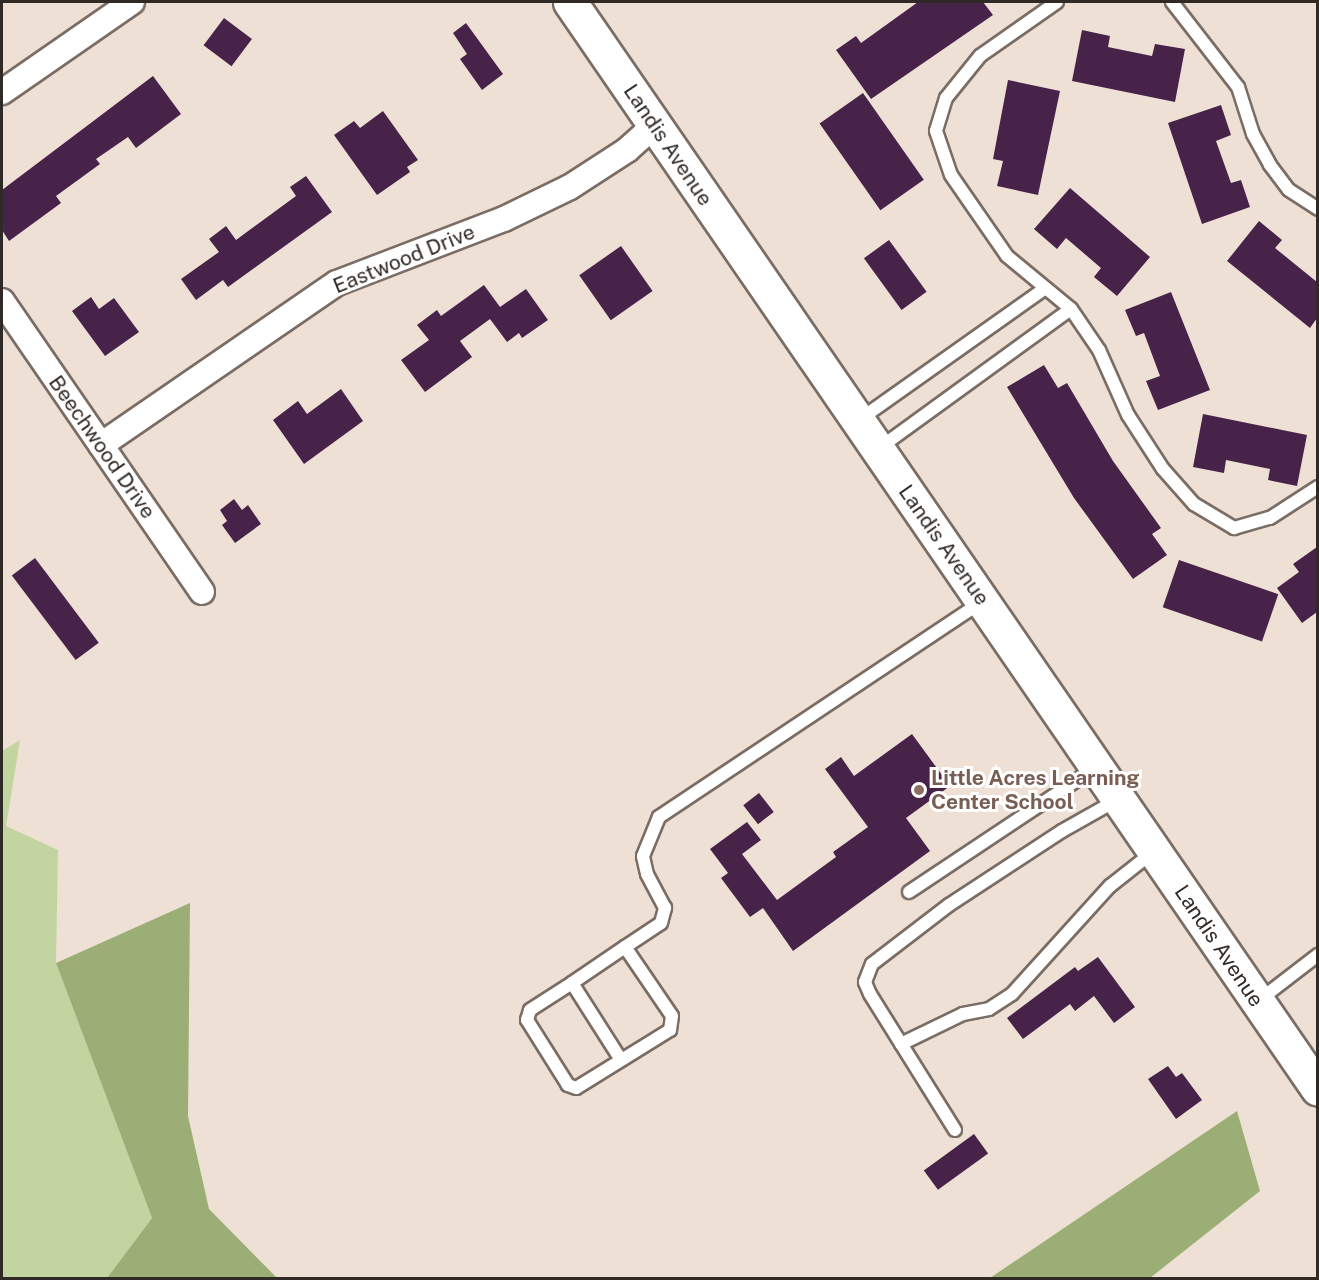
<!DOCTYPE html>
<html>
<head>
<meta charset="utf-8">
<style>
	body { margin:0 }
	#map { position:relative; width:1319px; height:1280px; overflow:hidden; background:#efe0d6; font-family:"Public Sans",sans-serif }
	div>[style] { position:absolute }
	.green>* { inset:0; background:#c2d5a0 }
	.forest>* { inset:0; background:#9bae75 }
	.building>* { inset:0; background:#47234a; transform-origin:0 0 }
	.roads { filter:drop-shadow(2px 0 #7a6d64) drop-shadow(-2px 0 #7a6d64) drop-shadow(0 2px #7a6d64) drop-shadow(0 -2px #7a6d64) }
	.lane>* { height:12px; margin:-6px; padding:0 6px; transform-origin:6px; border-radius:6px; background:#fff }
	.street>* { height:24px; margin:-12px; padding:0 12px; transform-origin:12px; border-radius:12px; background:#fff }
	.primary>* { height:33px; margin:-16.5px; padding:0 16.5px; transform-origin:16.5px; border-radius:16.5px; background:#fff }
	.dots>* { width:16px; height:16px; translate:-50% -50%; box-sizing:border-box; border:3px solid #fff; border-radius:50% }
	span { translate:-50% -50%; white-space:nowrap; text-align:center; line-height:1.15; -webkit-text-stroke:6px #fff; paint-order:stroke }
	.street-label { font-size:21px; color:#302a26 }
	.education-label { font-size:21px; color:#785e54; font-weight:700 }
	.left { translate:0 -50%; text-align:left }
	.frame { position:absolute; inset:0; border:3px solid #302a26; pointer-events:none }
</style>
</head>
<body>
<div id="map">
	<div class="green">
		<i style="clip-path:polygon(20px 740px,6px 826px,58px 850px,56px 963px,152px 1218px,107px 1278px,2px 1278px,2px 751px)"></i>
	</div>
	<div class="forest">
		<i style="clip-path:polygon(190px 903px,188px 1116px,209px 1209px,277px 1278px,107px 1278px,152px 1218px,56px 963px)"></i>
		<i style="clip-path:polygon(1237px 1111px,1260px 1191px,1150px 1278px,990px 1278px)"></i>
	</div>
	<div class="building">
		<i style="clip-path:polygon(918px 2px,983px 2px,993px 15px,871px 99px,836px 50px,856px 36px,861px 43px)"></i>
		<i style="left:224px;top:18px;width:35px;height:34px;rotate:37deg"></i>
		<i style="clip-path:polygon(466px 23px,503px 74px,482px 90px,460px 59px,467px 54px,453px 33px)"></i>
		<i style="clip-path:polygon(1082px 30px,1110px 36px,1108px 47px,1152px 56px,1155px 44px,1185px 49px,1175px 102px,1072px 81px)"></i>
		<i style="clip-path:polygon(153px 76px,181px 114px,136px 148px,128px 137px,96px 159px,100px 164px,56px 196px,61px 203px,9px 241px,2px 230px,2px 190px)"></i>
		<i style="clip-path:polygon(1008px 80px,1060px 91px,1038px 195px,997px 186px,1003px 161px,993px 159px)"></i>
		<i style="left:863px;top:93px;width:106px;height:53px;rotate:55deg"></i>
		<i style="clip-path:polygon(1221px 105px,1231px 135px,1216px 141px,1231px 183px,1241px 180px,1250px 207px,1202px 224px,1168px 123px)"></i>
		<i style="clip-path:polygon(383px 111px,418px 160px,407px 167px,410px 172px,377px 195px,334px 135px,354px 121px,360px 128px)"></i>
		<i style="clip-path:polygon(306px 176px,332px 212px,228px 287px,223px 280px,196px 300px,181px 279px,219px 252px,209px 239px,226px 226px,236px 240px,296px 196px,290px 187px)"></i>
		<i style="clip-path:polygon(1070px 188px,1150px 257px,1117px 296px,1094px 277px,1101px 268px,1066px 238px,1057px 249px,1034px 229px)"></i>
		<i style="clip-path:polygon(1259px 221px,1282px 240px,1275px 248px,1317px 282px,1317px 318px,1310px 328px,1227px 261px)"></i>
		<i style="left:889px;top:240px;width:64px;height:31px;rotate:54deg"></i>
		<i style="left:621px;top:246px;width:55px;height:51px;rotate:55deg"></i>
		<i style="clip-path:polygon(484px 285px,500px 307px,526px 289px,548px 320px,522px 338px,519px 333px,507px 342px,490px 319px,460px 341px,472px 357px,425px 392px,401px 360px,429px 340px,417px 325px,437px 310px,441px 316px)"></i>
		<i style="clip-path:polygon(1171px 292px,1210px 390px,1158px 410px,1146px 381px,1160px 376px,1144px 333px,1136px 336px,1125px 310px)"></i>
		<i style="clip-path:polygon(91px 297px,99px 309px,114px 298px,139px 332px,105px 356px,72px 311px)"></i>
		<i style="clip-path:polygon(1044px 365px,1058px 388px,1067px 383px,1113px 461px,1161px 528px,1152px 534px,1167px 555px,1133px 579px,1074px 498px,1007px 387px)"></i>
		<i style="clip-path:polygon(341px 389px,363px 421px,304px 464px,273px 420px,298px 401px,307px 414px)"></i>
		<i style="clip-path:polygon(1203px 414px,1307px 435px,1297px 486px,1268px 480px,1270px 469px,1226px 460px,1224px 473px,1193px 467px)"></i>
		<i style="clip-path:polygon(234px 499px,242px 510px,248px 505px,261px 524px,235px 543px,222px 525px,227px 521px,220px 510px)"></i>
		<i style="clip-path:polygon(1317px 547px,1317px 612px,1302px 623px,1277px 588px,1299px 572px,1293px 564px)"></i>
		<i style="left:35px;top:558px;width:106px;height:29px;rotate:53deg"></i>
		<i style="left:1179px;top:560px;width:105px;height:50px;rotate:19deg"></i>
		<i style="clip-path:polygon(912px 734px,950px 786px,906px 818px,930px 851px,793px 951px,763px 908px,750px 917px,721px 878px,728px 873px,710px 849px,747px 822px,761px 840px,742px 854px,777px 900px,836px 857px,833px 852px,868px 827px,825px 769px,841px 757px,854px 776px)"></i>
		<i style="left:759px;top:793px;width:24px;height:20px;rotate:52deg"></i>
		<i style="clip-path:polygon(1098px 957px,1135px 1007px,1114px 1023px,1094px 996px,1075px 1011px,1070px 1004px,1023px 1039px,1007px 1018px,1075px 967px,1078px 971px)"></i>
		<i style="clip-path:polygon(1168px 1066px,1176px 1077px,1182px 1073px,1202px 1100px,1176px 1119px,1148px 1079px)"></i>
		<i style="left:974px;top:1134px;width:24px;height:62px;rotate:54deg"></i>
	</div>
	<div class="roads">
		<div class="lane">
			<i style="left:1057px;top:2px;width:94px;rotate:145deg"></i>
			<i style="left:980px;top:56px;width:54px;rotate:129deg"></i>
			<i style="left:946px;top:98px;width:34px;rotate:107deg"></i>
			<i style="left:936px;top:131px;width:46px;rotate:71.2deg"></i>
			<i style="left:951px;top:175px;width:98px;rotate:55.3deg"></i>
			<i style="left:1007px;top:256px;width:83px;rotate:39.6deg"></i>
			<i style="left:1071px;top:309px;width:50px;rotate:55.7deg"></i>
			<i style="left:1099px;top:350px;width:71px;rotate:66deg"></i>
			<i style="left:1128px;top:415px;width:64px;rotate:57.1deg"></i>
			<i style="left:1163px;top:469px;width:47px;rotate:48.5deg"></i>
			<i style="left:1194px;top:504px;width:47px;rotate:31deg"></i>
			<i style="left:1234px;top:528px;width:37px;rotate:-16deg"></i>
			<i style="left:1270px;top:518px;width:57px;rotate:-32.9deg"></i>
			<i style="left:1172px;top:2px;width:108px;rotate:52.2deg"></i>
			<i style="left:1238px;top:87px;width:49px;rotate:72.3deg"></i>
			<i style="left:1253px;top:134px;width:35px;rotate:61deg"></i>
			<i style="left:1270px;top:165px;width:31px;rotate:53deg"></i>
			<i style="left:1289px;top:190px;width:35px;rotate:33deg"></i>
			<i style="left:859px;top:420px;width:227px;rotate:-35.3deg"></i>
			<i style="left:878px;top:449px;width:238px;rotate:-36deg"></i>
			<i style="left:909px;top:892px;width:224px;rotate:-33.7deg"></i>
			<i style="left:625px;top:947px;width:83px;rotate:55.7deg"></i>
			<i style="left:672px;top:1016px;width:14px;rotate:98deg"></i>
			<i style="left:670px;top:1030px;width:110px;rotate:148.3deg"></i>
			<i style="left:576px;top:1088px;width:9px;rotate:-159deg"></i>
			<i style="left:568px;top:1085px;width:77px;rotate:-122.2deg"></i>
			<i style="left:527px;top:1020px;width:10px;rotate:-73deg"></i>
			<i style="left:530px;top:1010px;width:50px;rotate:-32.7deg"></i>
			<i style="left:572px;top:983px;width:64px;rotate:-34.2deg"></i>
			<i style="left:625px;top:947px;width:43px;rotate:-33.7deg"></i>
			<i style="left:661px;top:923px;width:16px;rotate:-75deg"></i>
			<i style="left:665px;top:908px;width:38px;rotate:-118deg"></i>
			<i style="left:647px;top:874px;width:18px;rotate:-103deg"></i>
			<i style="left:643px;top:856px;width:42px;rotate:-67.7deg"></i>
			<i style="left:659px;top:817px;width:387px;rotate:-33.7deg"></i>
			<i style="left:572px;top:983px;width:91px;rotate:57.5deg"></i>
			<i style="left:1258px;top:1001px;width:76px;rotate:-37.5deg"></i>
			<i style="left:901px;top:1044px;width:69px;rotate:-25.8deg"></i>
			<i style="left:963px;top:1014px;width:26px;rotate:-11deg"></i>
			<i style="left:989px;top:1009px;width:27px;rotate:-33deg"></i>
			<i style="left:1012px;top:994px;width:146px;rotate:-47.8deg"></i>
			<i style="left:1110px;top:886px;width:55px;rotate:-38.3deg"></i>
			<i style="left:955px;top:1130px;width:160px;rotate:-122deg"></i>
			<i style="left:870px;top:994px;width:13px;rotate:-113deg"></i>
			<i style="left:865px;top:982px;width:19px;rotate:-69deg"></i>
			<i style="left:872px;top:964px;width:97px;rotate:-37.5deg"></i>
			<i style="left:949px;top:905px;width:135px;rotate:-33.2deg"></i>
			<i style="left:1062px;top:831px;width:63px;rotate:-29.4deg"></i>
		</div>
		<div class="street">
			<i style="left:2px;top:92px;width:158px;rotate:-34.7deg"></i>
			<i style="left:2px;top:301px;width:353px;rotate:55.5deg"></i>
			<i style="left:101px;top:445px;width:286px;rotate:-34.5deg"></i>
			<i style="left:337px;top:283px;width:179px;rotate:-21deg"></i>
			<i style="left:504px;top:219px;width:73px;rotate:-25.9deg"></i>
			<i style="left:570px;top:187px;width:68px;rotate:-33deg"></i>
			<i style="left:627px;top:150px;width:38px;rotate:-42deg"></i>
		</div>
		<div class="primary">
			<i style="left:570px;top:2px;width:1319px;rotate:55.47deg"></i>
		</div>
	</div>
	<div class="dots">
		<i style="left:919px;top:790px;background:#8d6e63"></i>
	</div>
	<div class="street-label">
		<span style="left:668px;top:145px;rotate:56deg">Landis Avenue</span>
		<span style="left:404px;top:259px;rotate:-22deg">Eastwood Drive</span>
		<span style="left:102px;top:447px;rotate:55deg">Beechwood Drive</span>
		<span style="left:944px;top:545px;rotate:55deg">Landis Avenue</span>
		<span style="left:1219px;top:946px;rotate:56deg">Landis Avenue</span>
	</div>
	<div class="education-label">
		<span class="left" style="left:931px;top:790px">Little Acres Learning<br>Center School</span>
	</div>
	<div class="frame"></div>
</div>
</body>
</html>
